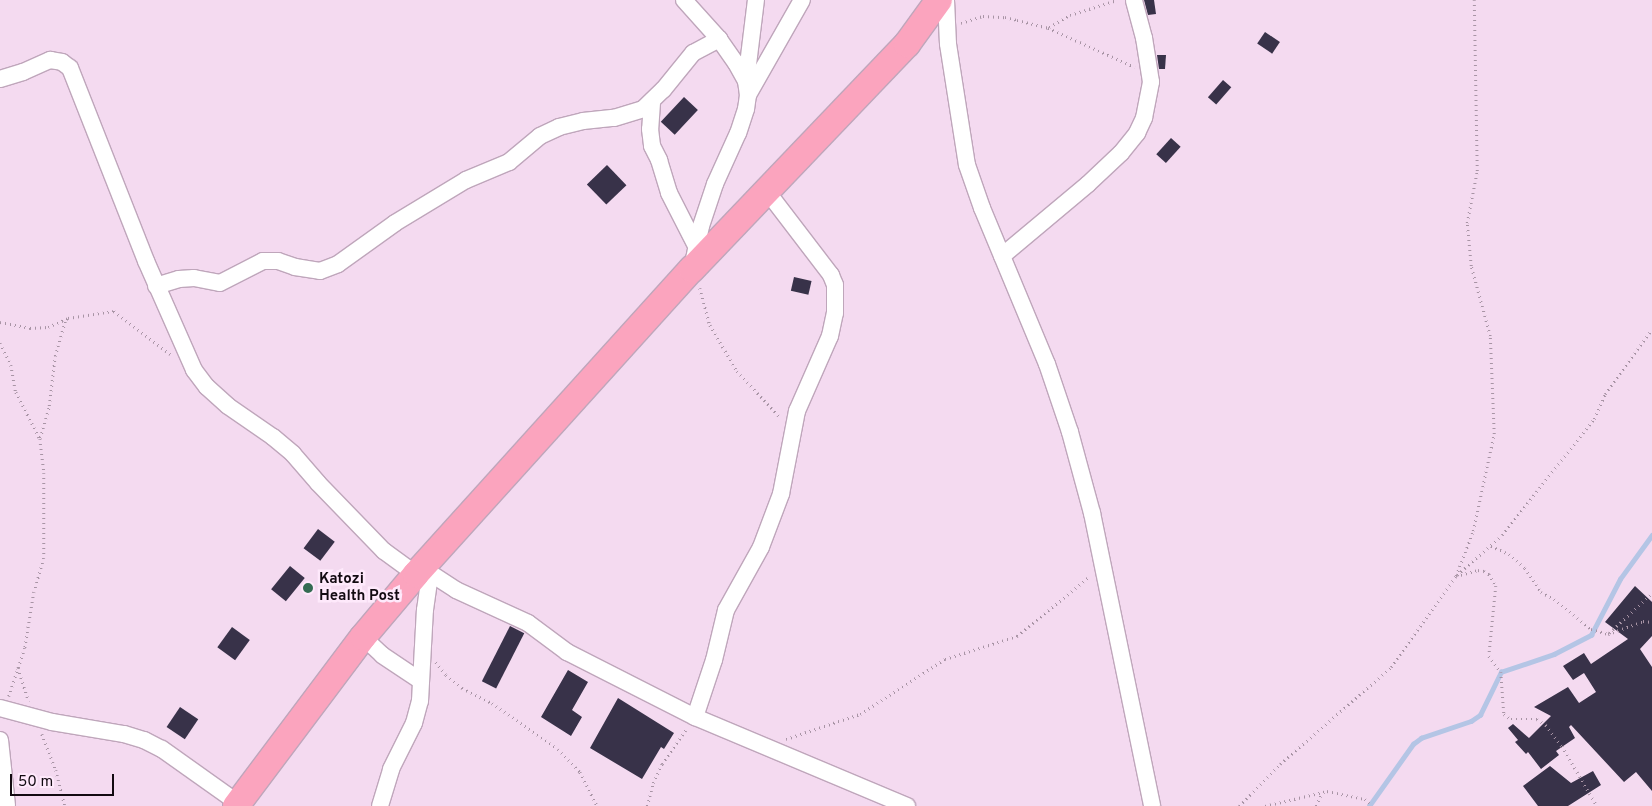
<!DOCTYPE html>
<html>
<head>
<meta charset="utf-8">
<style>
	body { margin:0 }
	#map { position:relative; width:1652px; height:806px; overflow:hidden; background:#f4daf0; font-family:Overpass,sans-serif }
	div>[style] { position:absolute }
	.stream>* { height:4.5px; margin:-2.25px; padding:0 2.25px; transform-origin:2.25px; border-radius:2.25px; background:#b4c5e5 }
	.building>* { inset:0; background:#383249; transform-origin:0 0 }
	.path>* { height:2.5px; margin-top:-1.25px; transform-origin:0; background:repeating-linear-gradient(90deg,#a894a5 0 1px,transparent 0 5px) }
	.roads { filter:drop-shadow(1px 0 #bfa6bb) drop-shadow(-1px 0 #bfa6bb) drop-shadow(0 1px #bfa6bb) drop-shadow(0 -1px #bfa6bb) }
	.minor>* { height:16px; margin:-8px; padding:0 8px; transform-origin:8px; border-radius:8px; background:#fff }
	.primary>* { height:26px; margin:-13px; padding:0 13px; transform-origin:13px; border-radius:13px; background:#fba4be }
	.dots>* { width:14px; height:14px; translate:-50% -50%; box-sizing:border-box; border:2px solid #fee9fb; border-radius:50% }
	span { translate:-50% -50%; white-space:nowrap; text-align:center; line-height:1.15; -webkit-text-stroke:5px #fee9fb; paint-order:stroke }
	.poi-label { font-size:15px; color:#120a11; font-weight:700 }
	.left { translate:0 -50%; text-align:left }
	.scale { position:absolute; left:10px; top:774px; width:104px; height:22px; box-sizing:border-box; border:2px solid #120a11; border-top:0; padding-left:6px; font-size:15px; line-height:18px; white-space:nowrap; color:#120a11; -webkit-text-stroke:4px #fee9fb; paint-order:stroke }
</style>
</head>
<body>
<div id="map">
	<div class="stream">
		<i style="left:1369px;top:806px;width:76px;rotate:-54.6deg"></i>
		<i style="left:1413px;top:744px;width:10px;rotate:-37deg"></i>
		<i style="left:1421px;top:738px;width:53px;rotate:-18.8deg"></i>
		<i style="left:1471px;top:721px;width:11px;rotate:-34deg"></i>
		<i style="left:1480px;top:715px;width:48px;rotate:-64deg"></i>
		<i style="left:1501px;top:672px;width:56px;rotate:-18.8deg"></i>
		<i style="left:1554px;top:654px;width:42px;rotate:-27.2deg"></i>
		<i style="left:1591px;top:635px;width:63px;rotate:-62.6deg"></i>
		<i style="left:1620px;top:579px;width:54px;rotate:-54deg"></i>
	</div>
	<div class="building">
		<i style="clip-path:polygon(1144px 0,1154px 0,1156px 14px,1148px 15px)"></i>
		<i style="left:1265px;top:32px;width:18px;height:14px;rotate:34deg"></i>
		<i style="clip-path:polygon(1157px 55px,1166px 55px,1165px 69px,1159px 69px)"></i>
		<i style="left:1223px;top:80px;width:11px;height:23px;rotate:41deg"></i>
		<i style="left:684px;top:97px;width:19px;height:34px;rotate:43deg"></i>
		<i style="left:1171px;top:138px;width:13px;height:22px;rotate:42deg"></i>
		<i style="left:607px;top:165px;width:28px;height:28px;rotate:46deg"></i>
		<i style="left:794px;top:277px;width:18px;height:14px;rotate:13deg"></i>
		<i style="left:318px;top:529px;width:21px;height:24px;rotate:37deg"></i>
		<i style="left:290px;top:566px;width:19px;height:30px;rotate:39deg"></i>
		<i style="clip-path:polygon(1635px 586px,1652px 602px,1652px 636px,1640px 649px,1652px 667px,1652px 791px,1636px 772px,1624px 782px,1571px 725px,1569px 727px,1575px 738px,1556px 751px,1559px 755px,1541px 769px,1528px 752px,1526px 754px,1515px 742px,1518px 740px,1508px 728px,1513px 724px,1529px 738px,1551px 716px,1534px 707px,1568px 687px,1579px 703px,1596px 692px,1584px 673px,1573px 680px,1563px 666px,1584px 653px,1591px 664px,1628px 639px,1605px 622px)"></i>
		<i style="left:510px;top:626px;width:16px;height:62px;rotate:27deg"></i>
		<i style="left:232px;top:627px;width:22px;height:25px;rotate:36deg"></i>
		<i style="clip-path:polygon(568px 670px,588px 682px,572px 710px,582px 717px,571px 736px,541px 717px)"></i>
		<i style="clip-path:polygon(618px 698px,674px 733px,664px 749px,661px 747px,642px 779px,590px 748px)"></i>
		<i style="left:180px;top:707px;width:22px;height:24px;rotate:34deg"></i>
		<i style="clip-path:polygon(1550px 766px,1571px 783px,1593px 771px,1601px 785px,1568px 806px,1538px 806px,1523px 786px)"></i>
	</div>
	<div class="path">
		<i style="left:961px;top:23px;width:23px;rotate:-18deg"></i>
		<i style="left:983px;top:16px;width:22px;rotate:3deg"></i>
		<i style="left:1005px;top:17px;width:12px;rotate:14deg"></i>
		<i style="left:1017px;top:20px;width:32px;rotate:14deg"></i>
		<i style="left:1048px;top:28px;width:95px;rotate:24.1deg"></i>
		<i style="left:1049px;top:27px;width:24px;rotate:-30deg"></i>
		<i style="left:1070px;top:15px;width:49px;rotate:-17.7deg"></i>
		<i style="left:700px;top:288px;width:38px;rotate:75deg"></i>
		<i style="left:710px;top:325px;width:53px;rotate:59.6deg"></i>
		<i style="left:737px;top:371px;width:64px;rotate:46.9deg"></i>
		<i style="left:0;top:322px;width:31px;rotate:11deg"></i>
		<i style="left:30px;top:328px;width:18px;rotate:-3deg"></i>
		<i style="left:48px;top:327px;width:22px;rotate:-24deg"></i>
		<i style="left:68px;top:318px;width:47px;rotate:-8.7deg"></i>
		<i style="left:114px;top:311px;width:71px;rotate:37.5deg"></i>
		<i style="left:0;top:343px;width:25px;rotate:63deg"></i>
		<i style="left:11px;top:365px;width:27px;rotate:80deg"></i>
		<i style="left:16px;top:392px;width:53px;rotate:62.9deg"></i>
		<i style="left:40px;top:439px;width:34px;rotate:83deg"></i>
		<i style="left:44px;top:473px;width:85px;rotate:90deg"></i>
		<i style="left:44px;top:558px;width:35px;rotate:106deg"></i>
		<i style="left:34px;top:592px;width:57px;rotate:99.1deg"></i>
		<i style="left:25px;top:648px;width:51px;rotate:108.4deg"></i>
		<i style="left:40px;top:438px;width:33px;rotate:-74deg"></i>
		<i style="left:49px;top:406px;width:50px;rotate:-83.2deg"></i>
		<i style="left:55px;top:356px;width:37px;rotate:-74deg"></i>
		<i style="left:1491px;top:546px;width:20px;rotate:24deg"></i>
		<i style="left:1509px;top:554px;width:21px;rotate:41deg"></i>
		<i style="left:1525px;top:568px;width:29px;rotate:56deg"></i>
		<i style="left:1541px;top:592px;width:15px;rotate:28deg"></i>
		<i style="left:1554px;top:599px;width:48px;rotate:39deg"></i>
		<i style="left:1591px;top:629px;width:18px;rotate:16deg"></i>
		<i style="left:1608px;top:634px;width:37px;rotate:-20deg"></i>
		<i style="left:1643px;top:621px;width:9px;rotate:6deg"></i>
		<i style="left:1457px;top:575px;width:60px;rotate:-41.6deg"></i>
		<i style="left:1502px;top:535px;width:148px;rotate:-51.6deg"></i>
		<i style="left:1594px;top:419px;width:27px;rotate:-66deg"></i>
		<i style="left:1605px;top:394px;width:80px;rotate:-54.1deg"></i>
		<i style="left:1456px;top:576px;width:23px;rotate:-15deg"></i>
		<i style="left:1478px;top:570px;width:6px;rotate:9deg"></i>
		<i style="left:1484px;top:571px;width:6px;rotate:31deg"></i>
		<i style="left:1489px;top:574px;width:14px;rotate:60deg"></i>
		<i style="left:1496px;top:586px;width:70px;rotate:95.7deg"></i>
		<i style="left:1489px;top:656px;width:20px;rotate:53deg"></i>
		<i style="left:1501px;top:672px;width:42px;rotate:85.9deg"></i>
		<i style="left:1504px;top:714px;width:9px;rotate:36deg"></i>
		<i style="left:1511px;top:719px;width:26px"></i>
		<i style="left:1537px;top:719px;width:11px;rotate:34deg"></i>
		<i style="left:1546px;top:725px;width:26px;rotate:53deg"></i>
		<i style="left:1562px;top:746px;width:69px;rotate:59.7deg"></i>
		<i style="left:1609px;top:633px;width:59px;rotate:-42.9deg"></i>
		<i style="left:436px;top:662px;width:16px;rotate:52deg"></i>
		<i style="left:446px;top:675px;width:21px;rotate:39deg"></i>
		<i style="left:462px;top:688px;width:34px;rotate:27deg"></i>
		<i style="left:492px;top:703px;width:80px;rotate:34.9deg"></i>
		<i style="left:558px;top:749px;width:32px;rotate:46deg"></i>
		<i style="left:580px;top:772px;width:38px;rotate:63deg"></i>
		<i style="left:18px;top:668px;width:35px;rotate:72deg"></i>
		<i style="left:42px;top:734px;width:39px;rotate:69deg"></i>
		<i style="left:56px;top:770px;width:37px;rotate:76deg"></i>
		<i style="left:786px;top:739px;width:78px;rotate:-18.7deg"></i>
		<i style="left:860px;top:714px;width:101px;rotate:-32.9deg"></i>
		<i style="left:945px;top:659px;width:76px;rotate:-17.7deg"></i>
		<i style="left:1017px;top:636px;width:94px;rotate:-39.4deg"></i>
		<i style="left:647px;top:806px;width:24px;rotate:-75deg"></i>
		<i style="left:653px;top:783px;width:21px;rotate:-65deg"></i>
		<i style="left:662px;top:764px;width:44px;rotate:-55.2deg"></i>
		<i style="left:1239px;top:806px;width:59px;rotate:-45.7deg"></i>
		<i style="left:1280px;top:764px;width:147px;rotate:-41.1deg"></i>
		<i style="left:1391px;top:667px;width:112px;rotate:-54.5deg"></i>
		<i style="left:1456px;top:576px;width:48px;rotate:-69.3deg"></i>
		<i style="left:1473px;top:531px;width:99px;rotate:-77.8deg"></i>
		<i style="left:1494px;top:434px;width:98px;rotate:-92.3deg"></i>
		<i style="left:1490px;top:336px;width:73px;rotate:-105.2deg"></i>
		<i style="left:1471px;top:266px;width:43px;rotate:-95.3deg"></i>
		<i style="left:1467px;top:223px;width:53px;rotate:-79.1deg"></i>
		<i style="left:1477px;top:171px;width:171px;rotate:-91deg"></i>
		<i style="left:1265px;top:806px;width:64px;rotate:-13.6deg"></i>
		<i style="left:1327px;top:791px;width:39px;rotate:12deg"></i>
		<i style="left:1365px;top:799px;width:10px;rotate:45deg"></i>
		<i style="left:1316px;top:806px;width:13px;rotate:-67deg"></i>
	</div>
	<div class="roads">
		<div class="minor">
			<i style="left:684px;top:0;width:52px;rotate:48.1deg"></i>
			<i style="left:719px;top:39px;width:29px;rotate:55deg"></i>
			<i style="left:736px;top:63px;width:21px;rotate:61deg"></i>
			<i style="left:746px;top:81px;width:14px;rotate:82deg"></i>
			<i style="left:748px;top:95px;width:14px;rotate:98deg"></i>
			<i style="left:746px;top:109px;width:25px;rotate:108deg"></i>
			<i style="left:738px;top:133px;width:56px;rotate:114.3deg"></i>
			<i style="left:715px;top:184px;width:44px;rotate:108.4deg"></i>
			<i style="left:701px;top:226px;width:39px;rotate:102deg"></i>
			<i style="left:946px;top:0;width:44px;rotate:87.4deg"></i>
			<i style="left:948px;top:44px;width:122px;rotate:81.1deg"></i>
			<i style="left:967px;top:165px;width:46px;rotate:70.8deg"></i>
			<i style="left:982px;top:208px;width:169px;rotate:67.4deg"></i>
			<i style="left:1047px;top:364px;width:72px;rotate:71.3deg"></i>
			<i style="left:1070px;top:432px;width:84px;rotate:74.8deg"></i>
			<i style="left:1092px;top:513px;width:299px;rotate:78.4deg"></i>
			<i style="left:0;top:79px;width:24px;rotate:-17deg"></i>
			<i style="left:23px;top:72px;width:30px;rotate:-24deg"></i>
			<i style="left:50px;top:60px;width:12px;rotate:9deg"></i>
			<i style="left:62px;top:62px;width:10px;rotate:37deg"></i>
			<i style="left:70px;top:68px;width:207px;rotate:68.5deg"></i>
			<i style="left:146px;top:261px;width:119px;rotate:66.2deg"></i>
			<i style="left:194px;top:370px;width:21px;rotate:53deg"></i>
			<i style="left:207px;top:387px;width:28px;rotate:42deg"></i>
			<i style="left:228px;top:406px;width:55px;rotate:34.6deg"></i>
			<i style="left:273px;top:437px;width:26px;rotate:40deg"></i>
			<i style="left:293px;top:454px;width:38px;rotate:49deg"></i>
			<i style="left:318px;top:483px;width:95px;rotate:45.9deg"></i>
			<i style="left:384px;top:551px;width:39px;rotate:36deg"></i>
			<i style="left:746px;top:81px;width:82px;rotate:-83deg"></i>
			<i style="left:748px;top:95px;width:109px;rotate:-60.4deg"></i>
			<i style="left:652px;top:103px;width:26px;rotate:94deg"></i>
			<i style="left:650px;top:129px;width:17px;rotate:83deg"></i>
			<i style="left:652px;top:146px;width:16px;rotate:63deg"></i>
			<i style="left:659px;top:160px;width:34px;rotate:73deg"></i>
			<i style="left:669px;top:193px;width:62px;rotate:63deg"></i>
			<i style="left:1002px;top:256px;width:112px;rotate:-39.9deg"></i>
			<i style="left:1088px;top:184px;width:45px;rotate:-43.2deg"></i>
			<i style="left:1121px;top:153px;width:26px;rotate:-51deg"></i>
			<i style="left:1137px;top:133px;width:17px;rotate:-65deg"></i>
			<i style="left:1144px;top:118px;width:37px;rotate:-79deg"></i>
			<i style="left:1151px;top:82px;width:45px;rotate:-99deg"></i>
			<i style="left:1144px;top:38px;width:39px;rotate:-105deg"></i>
			<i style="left:156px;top:286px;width:24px;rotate:-17deg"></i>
			<i style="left:179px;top:279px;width:15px;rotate:-4deg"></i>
			<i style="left:194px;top:278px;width:26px;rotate:11deg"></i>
			<i style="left:220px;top:283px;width:48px;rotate:-27.1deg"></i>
			<i style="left:263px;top:261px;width:15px"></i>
			<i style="left:278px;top:261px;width:18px;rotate:19deg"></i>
			<i style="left:295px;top:267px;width:25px;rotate:9deg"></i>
			<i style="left:320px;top:271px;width:19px;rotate:-21deg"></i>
			<i style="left:338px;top:264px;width:70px;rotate:-35.7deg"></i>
			<i style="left:395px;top:223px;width:83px;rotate:-31.2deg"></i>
			<i style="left:466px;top:180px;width:47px;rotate:-22.7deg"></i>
			<i style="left:509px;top:162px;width:40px;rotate:-40deg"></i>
			<i style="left:540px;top:136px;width:21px;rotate:-25deg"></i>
			<i style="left:559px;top:127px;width:25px;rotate:-14deg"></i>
			<i style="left:583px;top:121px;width:31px;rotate:-6deg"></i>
			<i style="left:614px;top:118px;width:30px;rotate:-17deg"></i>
			<i style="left:643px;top:109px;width:28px;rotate:-44deg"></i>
			<i style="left:663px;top:90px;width:48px;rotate:-51deg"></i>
			<i style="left:693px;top:53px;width:30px;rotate:-28deg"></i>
			<i style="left:425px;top:566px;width:9px;rotate:54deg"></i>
			<i style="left:430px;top:573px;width:31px;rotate:33deg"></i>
			<i style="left:456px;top:590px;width:79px;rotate:24.6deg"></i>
			<i style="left:528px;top:623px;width:49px;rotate:36.6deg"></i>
			<i style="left:567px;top:652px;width:144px;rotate:26.9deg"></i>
			<i style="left:695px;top:717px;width:230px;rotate:22.8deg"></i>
			<i style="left:363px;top:637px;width:26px;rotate:43deg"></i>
			<i style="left:382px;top:655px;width:47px;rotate:33.7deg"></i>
			<i style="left:0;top:708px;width:54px;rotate:15.1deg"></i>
			<i style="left:52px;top:722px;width:73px;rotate:9.5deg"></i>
			<i style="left:124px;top:734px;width:21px;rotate:17deg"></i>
			<i style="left:144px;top:740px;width:20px;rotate:27deg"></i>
			<i style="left:162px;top:749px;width:93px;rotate:35.4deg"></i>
			<i style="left:695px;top:717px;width:60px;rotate:-71.6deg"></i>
			<i style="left:714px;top:660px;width:51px;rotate:-76.5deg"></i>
			<i style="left:726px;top:610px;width:72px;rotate:-60.9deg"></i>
			<i style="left:761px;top:547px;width:57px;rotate:-69.3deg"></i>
			<i style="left:781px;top:494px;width:85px;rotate:-79.1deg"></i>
			<i style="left:797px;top:411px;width:82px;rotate:-66.3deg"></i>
			<i style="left:830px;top:336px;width:24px;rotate:-78deg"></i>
			<i style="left:835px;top:313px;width:28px;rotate:-90deg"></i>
			<i style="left:835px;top:285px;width:11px;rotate:-112deg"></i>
			<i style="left:831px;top:275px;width:107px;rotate:-127.4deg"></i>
			<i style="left:0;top:740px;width:66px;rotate:83.9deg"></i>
			<i style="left:380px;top:806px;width:39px;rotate:-73deg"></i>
			<i style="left:391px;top:769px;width:51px;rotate:-63.4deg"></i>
			<i style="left:414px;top:723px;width:23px;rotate:-75deg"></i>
			<i style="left:420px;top:701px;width:91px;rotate:-86.9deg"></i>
			<i style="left:425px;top:610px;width:37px;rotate:-82deg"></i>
		</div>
		<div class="primary">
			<i style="left:236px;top:806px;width:211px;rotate:-53.1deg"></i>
			<i style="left:363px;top:637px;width:82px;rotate:-49.9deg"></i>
			<i style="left:416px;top:574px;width:411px;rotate:-47.9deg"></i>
			<i style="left:692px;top:269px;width:311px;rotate:-46.3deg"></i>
			<i style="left:907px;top:44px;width:54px;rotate:-54deg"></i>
		</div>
	</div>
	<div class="dots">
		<i style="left:308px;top:588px;background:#346b52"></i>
	</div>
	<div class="poi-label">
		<span class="left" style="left:319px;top:588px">Katozi<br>Health Post</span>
	</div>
	<div class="scale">50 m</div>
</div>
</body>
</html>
